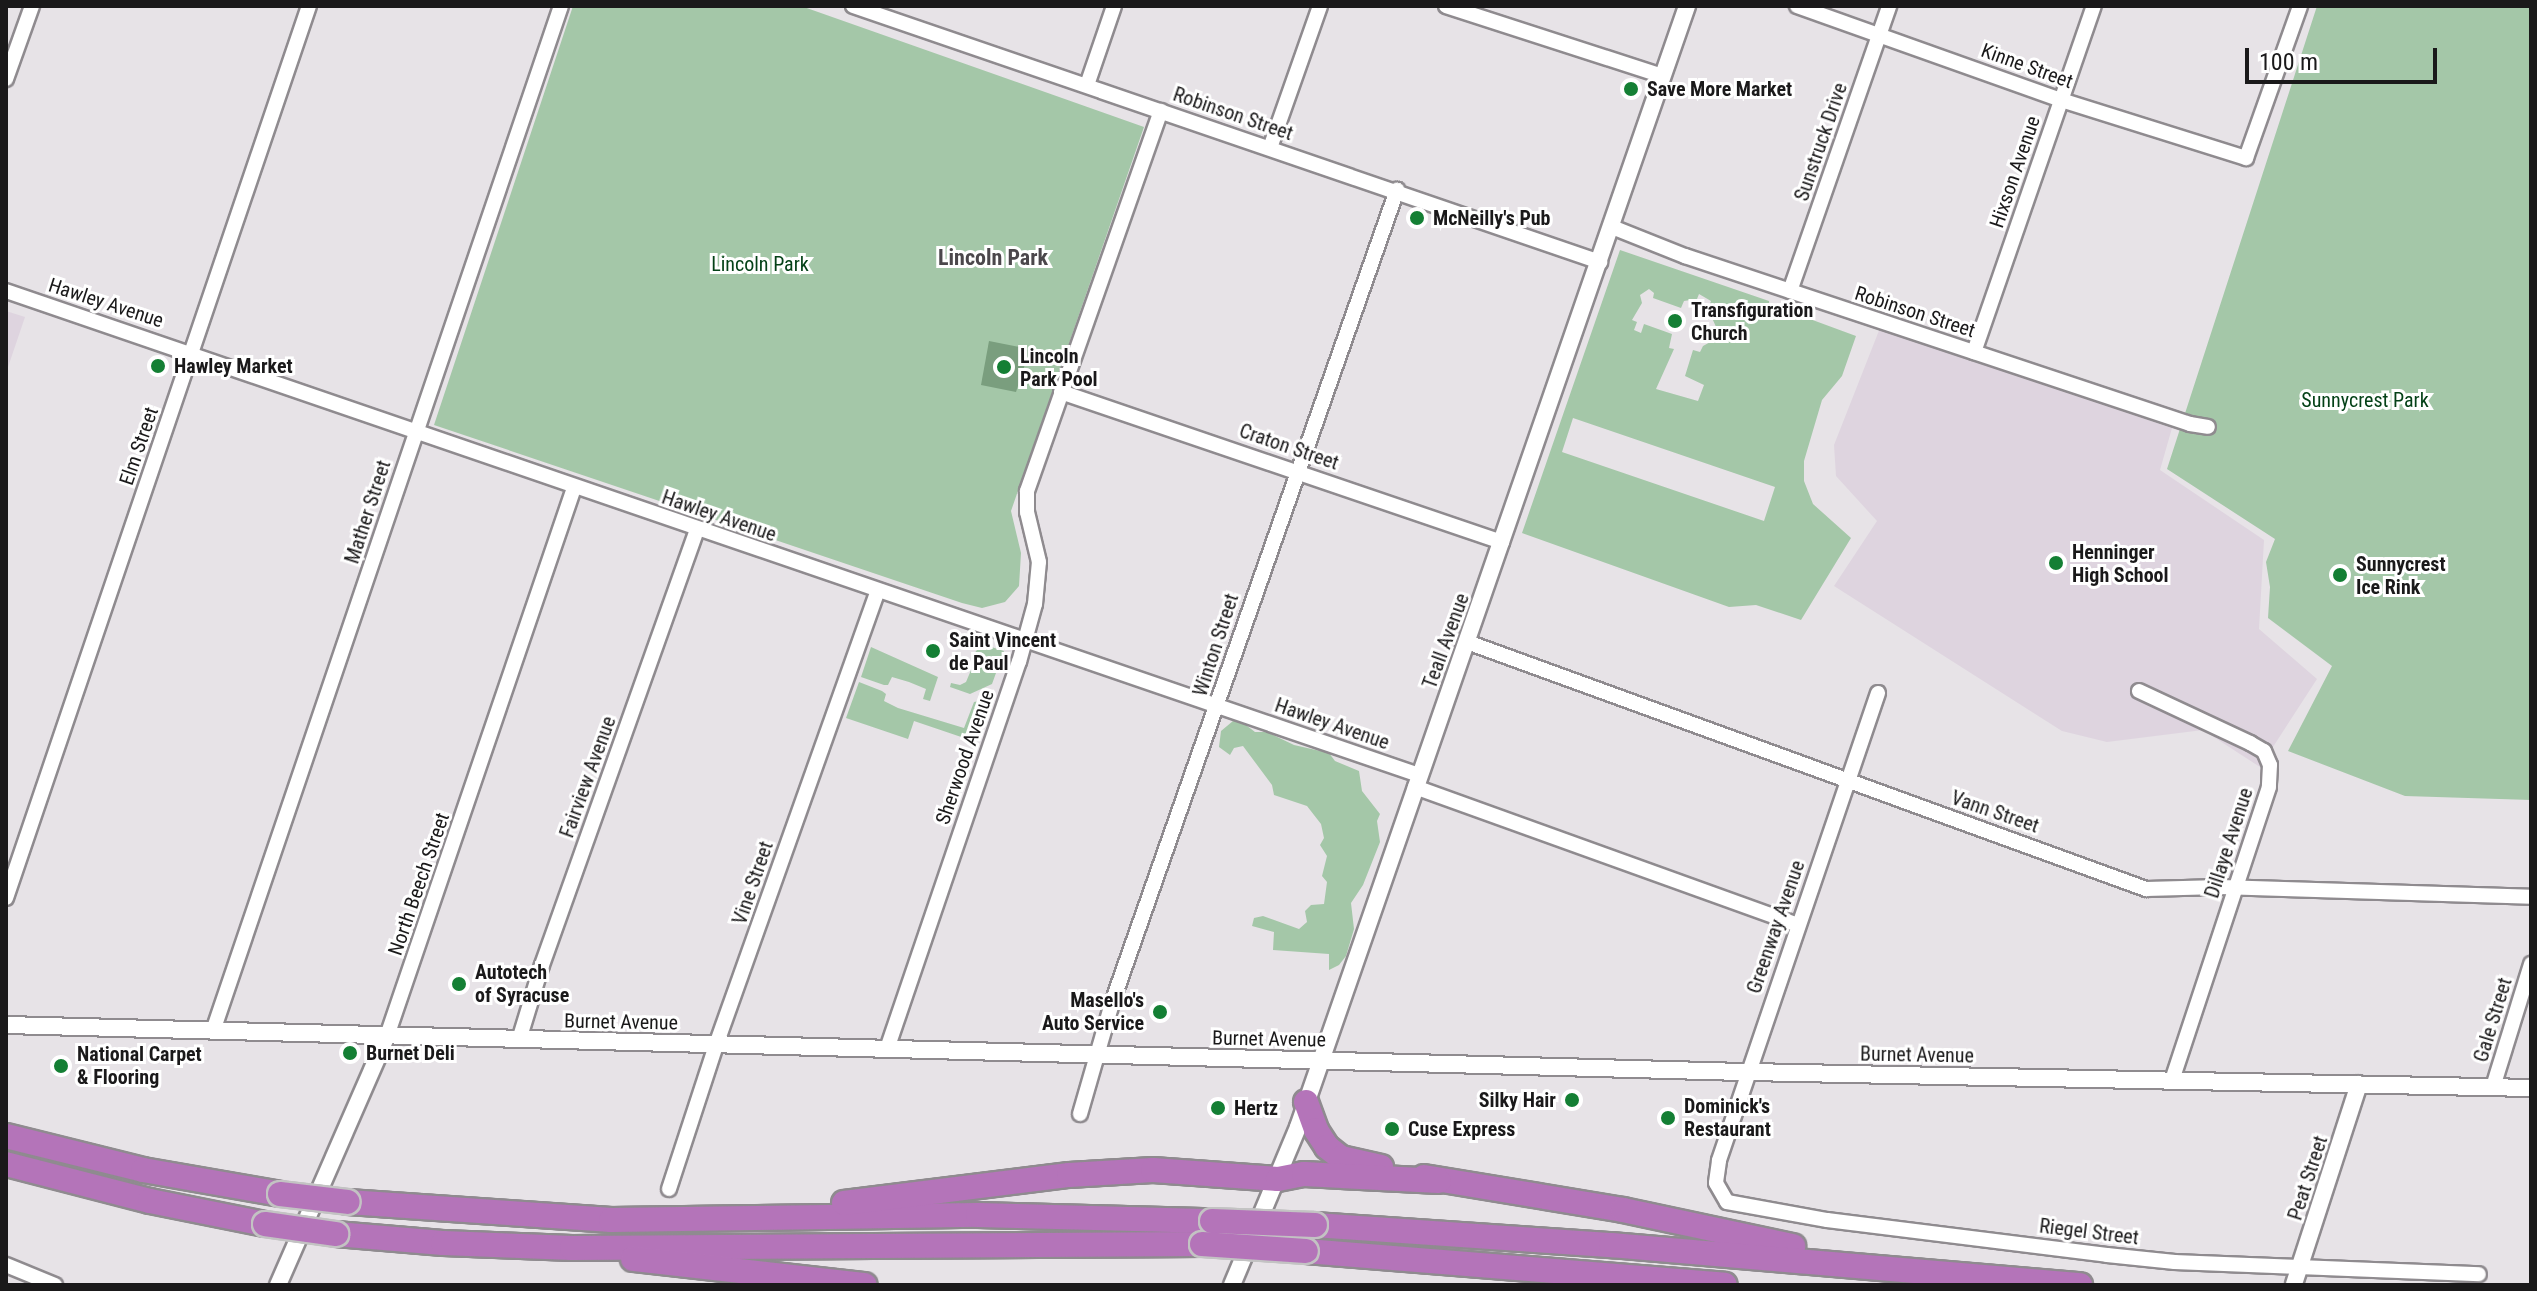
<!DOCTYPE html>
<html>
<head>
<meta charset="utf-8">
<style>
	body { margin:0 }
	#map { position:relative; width:2537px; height:1291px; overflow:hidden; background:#e7e3e7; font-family:"Roboto Condensed",sans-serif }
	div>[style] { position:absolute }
	.built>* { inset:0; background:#ded4df }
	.green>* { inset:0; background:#a4c7a8 }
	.water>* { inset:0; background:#7a9e7e }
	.roads { filter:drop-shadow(2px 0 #8f8b8f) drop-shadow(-2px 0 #8f8b8f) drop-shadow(0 2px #8f8b8f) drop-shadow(0 -2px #8f8b8f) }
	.minor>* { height:14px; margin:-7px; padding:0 7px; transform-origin:7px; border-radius:7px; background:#fff }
	.tertiary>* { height:16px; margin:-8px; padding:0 8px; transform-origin:8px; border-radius:8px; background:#fff }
	.motorway>* { height:24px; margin:-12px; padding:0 12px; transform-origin:12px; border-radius:12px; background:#b474b9 }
	.bridges { filter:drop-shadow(2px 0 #c3c3c3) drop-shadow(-2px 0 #c3c3c3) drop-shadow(0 2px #c3c3c3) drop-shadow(0 -2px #c3c3c3) }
	.motorway-bridge>* { height:24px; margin:-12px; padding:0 12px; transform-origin:12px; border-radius:12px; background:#b474b9 }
	.dots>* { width:22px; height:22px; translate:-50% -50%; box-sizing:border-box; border:4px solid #fff; border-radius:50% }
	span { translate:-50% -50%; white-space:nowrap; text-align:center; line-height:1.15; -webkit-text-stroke:6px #fff; paint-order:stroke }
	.street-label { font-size:20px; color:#1a191a }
	.poi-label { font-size:20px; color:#1a191a; font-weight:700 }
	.left { translate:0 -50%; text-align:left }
	.right { translate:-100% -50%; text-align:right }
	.park-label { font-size:20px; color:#044117 }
	.neighbourhood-label { font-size:22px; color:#4b474b; font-weight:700 }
	.frame { position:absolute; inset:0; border:8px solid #1a191a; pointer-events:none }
	.scale { position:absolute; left:2245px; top:48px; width:192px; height:36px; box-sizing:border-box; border:4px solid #1a191a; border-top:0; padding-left:10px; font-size:24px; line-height:28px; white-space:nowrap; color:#1a191a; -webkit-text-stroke:6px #fff; paint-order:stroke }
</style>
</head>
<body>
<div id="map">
	<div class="built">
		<i style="clip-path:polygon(6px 311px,25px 317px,6px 373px)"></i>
		<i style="clip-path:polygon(1880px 328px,2172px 428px,2160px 470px,2264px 540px,2259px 629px,2317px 679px,2260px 767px,2203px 730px,2107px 742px,2062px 731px,1834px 586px,1877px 521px,1836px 476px,1834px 445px)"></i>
	</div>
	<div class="green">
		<i style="clip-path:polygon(573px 6px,801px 6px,1144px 127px,1011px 511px,1021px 553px,1019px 586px,1005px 602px,982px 608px,962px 603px,434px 425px)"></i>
		<i style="clip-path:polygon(2317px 6px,2531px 6px,2531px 800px,2405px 796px,2288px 751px,2332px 666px,2268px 618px,2270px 587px,2266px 562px,2275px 539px,2167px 469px)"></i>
		<i style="clip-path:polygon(evenodd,1620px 250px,1769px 301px,1769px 304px,1856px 336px,1842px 376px,1822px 400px,1804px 461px,1804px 481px,1813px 504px,1851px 538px,1801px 620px,1756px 605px,1729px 607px,1522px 533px,1620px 250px,1649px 289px,1654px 293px,1653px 298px,1681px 308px,1684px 301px,1697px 299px,1699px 294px,1711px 301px,1708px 309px,1715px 311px,1712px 318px,1717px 329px,1714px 340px,1703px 346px,1700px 352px,1693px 350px,1685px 376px,1704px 385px,1698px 401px,1656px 389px,1674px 349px,1669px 348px,1672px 334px,1644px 324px,1641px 333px,1634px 330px,1637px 322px,1632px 320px,1642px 303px,1640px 295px,1649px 289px,1620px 250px,1573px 418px,1775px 487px,1764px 521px,1562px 452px,1573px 418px)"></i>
		<i style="clip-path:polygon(982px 644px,1004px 651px,992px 684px,970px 694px,950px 687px,951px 683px,960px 685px,966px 682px,974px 663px,972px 656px)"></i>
		<i style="clip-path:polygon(871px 647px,938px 677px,930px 701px,923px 699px,926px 689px,909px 682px,892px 677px,888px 685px,884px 685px,861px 677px)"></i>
		<i style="clip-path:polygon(859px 682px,882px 691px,886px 694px,884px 701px,898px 708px,964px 728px,974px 702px,988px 699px,973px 741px,914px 721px,908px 739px,846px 718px)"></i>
		<i style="clip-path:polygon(1233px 721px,1242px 722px,1255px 732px,1267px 732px,1294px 745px,1329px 753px,1335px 761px,1359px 771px,1362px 791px,1380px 814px,1377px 821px,1380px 842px,1363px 885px,1351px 903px,1354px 929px,1346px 956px,1339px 965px,1329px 970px,1329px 954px,1273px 950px,1274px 932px,1252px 926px,1254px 918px,1263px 916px,1299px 929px,1307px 922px,1305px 911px,1311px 905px,1324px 904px,1327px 882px,1322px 876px,1327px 856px,1320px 845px,1324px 838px,1321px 824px,1307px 806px,1274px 795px,1272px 785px,1243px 746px,1234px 748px,1230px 755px,1219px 747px,1221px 731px)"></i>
	</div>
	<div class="water">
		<i style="clip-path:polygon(989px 341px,1030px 349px,1016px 392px,981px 385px)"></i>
	</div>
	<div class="roads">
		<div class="minor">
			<i style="left:853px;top:6px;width:790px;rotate:18.92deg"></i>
			<i style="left:1446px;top:6px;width:228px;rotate:17.9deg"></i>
			<i style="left:1797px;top:6px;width:280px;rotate:19.6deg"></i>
			<i style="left:2061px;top:100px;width:194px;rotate:17.4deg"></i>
			<i style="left:2246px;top:158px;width:161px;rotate:-70.4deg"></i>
			<i style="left:6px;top:79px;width:77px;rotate:-70.4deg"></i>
			<i style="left:1087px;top:85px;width:83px;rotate:-71.1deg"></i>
			<i style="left:1270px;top:148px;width:151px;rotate:-70.6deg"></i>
			<i style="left:1612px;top:227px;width:79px;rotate:21.7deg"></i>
			<i style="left:1685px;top:256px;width:532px;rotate:18.4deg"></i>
			<i style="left:2190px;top:424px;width:18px;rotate:9deg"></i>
			<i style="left:6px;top:291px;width:1494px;rotate:18.91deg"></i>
			<i style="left:1790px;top:291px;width:302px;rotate:-70.8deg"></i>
			<i style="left:1974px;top:352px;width:366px;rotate:-70.9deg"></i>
			<i style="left:1061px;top:392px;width:466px;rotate:18.8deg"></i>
			<i style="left:1467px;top:642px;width:723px;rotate:19.99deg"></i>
			<i style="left:2146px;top:889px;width:74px;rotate:-1.5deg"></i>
			<i style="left:2220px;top:887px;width:311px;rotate:1.8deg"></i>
			<i style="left:2139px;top:691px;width:123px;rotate:25.1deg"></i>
			<i style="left:2250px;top:743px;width:16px;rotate:30deg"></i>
			<i style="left:2264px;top:751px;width:15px;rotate:67deg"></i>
			<i style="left:2270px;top:765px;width:22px;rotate:93deg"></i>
			<i style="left:2269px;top:787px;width:309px;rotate:108.3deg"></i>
			<i style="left:1878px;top:693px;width:494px;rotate:108.8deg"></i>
			<i style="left:1719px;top:1161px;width:22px;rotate:98deg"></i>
			<i style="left:1716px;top:1183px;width:22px;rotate:60deg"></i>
			<i style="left:1727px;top:1202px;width:102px;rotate:10.2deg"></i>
			<i style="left:1827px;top:1220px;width:282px;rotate:7.1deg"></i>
			<i style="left:2107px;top:1255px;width:68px;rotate:5.9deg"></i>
			<i style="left:2175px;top:1262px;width:304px;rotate:2.3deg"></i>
			<i style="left:1415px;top:787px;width:407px;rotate:19.8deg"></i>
			<i style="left:6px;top:898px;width:942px;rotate:-71.24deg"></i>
			<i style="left:213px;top:1031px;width:1082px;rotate:-71.25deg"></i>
			<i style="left:387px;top:1036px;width:579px;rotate:-71.16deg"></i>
			<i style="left:519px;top:1040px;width:78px;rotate:-73deg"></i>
			<i style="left:542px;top:965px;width:462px;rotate:-70.4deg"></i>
			<i style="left:887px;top:1049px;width:409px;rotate:-71.2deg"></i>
			<i style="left:1019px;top:662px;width:60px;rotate:-74.6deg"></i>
			<i style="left:1035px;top:604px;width:42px;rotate:-84.6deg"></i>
			<i style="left:1039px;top:562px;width:51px;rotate:-103.5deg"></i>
			<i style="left:1027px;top:512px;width:21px;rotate:-90deg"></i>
			<i style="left:1027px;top:491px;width:403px;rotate:-70.6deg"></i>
			<i style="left:2493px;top:1087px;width:129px;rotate:-72.8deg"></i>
			<i style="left:1080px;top:1114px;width:116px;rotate:-73.9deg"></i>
			<i style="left:1112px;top:1003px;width:862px;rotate:-70.68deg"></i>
			<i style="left:669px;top:1189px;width:151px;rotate:-71.9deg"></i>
			<i style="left:716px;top:1045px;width:482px;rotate:-70.4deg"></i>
			<i style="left:6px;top:1265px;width:53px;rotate:22.2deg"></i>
		</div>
		<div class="tertiary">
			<i style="left:6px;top:1025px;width:1743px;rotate:1.55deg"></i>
			<i style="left:1748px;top:1072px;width:783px;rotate:1.17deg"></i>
			<i style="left:2294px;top:1284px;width:210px;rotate:-72deg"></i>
			<i style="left:278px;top:1285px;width:272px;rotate:-66.4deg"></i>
			<i style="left:1232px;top:1285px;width:171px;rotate:-67.3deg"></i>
			<i style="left:1298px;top:1127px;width:1187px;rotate:-70.86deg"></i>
		</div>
		<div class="motorway">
			<i style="left:1306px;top:1102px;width:30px;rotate:70deg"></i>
			<i style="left:1316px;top:1130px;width:20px;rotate:57deg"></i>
			<i style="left:1327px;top:1147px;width:18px;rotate:38deg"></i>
			<i style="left:1341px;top:1158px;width:41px;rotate:12.7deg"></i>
			<i style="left:6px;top:1136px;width:141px;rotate:13.9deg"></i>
			<i style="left:143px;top:1170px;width:139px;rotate:9.9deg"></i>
			<i style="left:6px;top:1164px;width:149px;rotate:14.4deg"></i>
			<i style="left:150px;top:1201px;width:117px;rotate:11.3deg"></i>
			<i style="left:1424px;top:1177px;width:202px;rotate:9.4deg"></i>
			<i style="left:1623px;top:1210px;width:174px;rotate:12deg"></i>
			<i style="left:348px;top:1202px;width:264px;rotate:3.9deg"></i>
			<i style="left:611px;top:1220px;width:367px;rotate:-0.8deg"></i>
			<i style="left:978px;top:1215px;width:234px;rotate:1.5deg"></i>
			<i style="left:844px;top:1203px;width:227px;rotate:-7.1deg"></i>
			<i style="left:1069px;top:1175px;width:84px;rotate:-3.4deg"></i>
			<i style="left:1153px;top:1170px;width:125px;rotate:4.1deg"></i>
			<i style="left:1278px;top:1179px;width:26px;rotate:-11deg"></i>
			<i style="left:1304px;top:1174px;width:135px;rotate:3deg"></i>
			<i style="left:1315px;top:1225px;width:297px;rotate:3.9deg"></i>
			<i style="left:1611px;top:1245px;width:471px;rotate:4.9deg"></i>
			<i style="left:336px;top:1234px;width:107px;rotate:4.8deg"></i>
			<i style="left:443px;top:1243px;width:129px;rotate:2.2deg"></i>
			<i style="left:572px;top:1248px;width:630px;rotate:-0.36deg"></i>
			<i style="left:1306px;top:1251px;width:420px;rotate:4.6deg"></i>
			<i style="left:633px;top:1259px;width:233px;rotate:6.4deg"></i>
		</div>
	</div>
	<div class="bridges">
		<div class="motorway-bridge">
			<i style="left:280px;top:1194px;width:68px;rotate:6.7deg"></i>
			<i style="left:1212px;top:1221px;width:103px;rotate:2.2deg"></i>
			<i style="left:265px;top:1224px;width:72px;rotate:8deg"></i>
			<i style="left:1202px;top:1244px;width:104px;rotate:3.9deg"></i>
		</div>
	</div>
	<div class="dots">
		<i style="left:1631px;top:89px;background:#147f34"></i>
		<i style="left:1417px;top:218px;background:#147f34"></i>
		<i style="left:1675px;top:321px;background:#147f34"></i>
		<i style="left:158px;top:366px;background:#147f34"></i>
		<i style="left:1004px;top:367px;background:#147f34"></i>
		<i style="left:2056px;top:563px;background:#147f34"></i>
		<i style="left:2340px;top:575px;background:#147f34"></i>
		<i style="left:933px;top:651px;background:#147f34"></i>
		<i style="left:459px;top:984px;background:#147f34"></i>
		<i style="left:1160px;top:1012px;background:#147f34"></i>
		<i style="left:350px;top:1053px;background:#147f34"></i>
		<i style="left:61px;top:1066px;background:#147f34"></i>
		<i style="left:1572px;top:1100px;background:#147f34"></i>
		<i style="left:1218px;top:1108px;background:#147f34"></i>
		<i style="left:1668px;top:1118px;background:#147f34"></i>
		<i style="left:1392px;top:1129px;background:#147f34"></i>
	</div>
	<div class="street-label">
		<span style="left:2027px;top:66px;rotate:20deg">Kinne Street</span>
		<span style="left:1233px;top:114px;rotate:19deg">Robinson Street</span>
		<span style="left:1821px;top:142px;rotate:-71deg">Sunstruck Drive</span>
		<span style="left:2015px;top:172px;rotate:-71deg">Hixson Avenue</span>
		<span style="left:106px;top:303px;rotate:18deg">Hawley Avenue</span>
		<span style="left:1915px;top:312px;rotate:18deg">Robinson Street</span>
		<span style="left:139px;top:446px;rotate:-71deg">Elm Street</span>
		<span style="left:1289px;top:447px;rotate:19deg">Craton Street</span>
		<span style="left:368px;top:512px;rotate:-72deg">Mather Street</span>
		<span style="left:719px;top:516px;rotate:19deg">Hawley Avenue</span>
		<span style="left:1446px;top:641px;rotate:-70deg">Teall Avenue</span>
		<span style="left:1216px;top:645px;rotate:-72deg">Winton Street</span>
		<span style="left:1332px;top:724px;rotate:19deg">Hawley Avenue</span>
		<span style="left:965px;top:757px;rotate:-71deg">Sherwood Avenue</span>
		<span style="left:588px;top:777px;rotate:-70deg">Fairview Avenue</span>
		<span style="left:1995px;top:812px;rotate:19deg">Vann Street</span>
		<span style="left:2229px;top:843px;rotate:-72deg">Dillaye Avenue</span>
		<span style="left:753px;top:883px;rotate:-71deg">Vine Street</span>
		<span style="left:419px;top:884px;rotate:-71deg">North Beech Street</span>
		<span style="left:1776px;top:927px;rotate:-71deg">Greenway Avenue</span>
		<span style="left:2493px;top:1020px;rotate:-73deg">Gale Street</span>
		<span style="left:621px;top:1022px;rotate:1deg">Burnet Avenue</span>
		<span style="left:1269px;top:1039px;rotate:1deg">Burnet Avenue</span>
		<span style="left:1917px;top:1055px;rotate:1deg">Burnet Avenue</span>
		<span style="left:2308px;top:1178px;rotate:-72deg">Peat Street</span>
		<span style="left:2089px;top:1232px;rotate:7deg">Riegel Street</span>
	</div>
	<div class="poi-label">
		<span class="left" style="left:1647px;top:89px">Save More Market</span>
		<span class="left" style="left:1433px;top:218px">McNeilly's Pub</span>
		<span class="left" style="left:1691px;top:322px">Transfiguration<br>Church</span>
		<span class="left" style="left:1020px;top:368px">Lincoln<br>Park Pool</span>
		<span class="left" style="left:174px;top:366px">Hawley Market</span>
		<span class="left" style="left:2072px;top:564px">Henninger<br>High School</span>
		<span class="left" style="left:2356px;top:576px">Sunnycrest<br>Ice Rink</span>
		<span class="left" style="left:949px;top:652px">Saint Vincent<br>de Paul</span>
		<span class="left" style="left:475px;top:984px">Autotech<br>of Syracuse</span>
		<span class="right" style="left:1144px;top:1012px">Masello's<br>Auto Service</span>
		<span class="left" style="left:366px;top:1053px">Burnet Deli</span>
		<span class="left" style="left:77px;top:1066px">National Carpet<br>&amp; Flooring</span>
		<span class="right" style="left:1556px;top:1100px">Silky Hair</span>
		<span class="left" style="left:1684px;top:1118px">Dominick's<br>Restaurant</span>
		<span class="left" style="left:1234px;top:1108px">Hertz</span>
		<span class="left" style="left:1408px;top:1129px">Cuse Express</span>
	</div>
	<div class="park-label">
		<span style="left:760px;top:264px">Lincoln Park</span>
		<span style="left:2365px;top:400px">Sunnycrest Park</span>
	</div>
	<div class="neighbourhood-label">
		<span style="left:993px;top:258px">Lincoln Park</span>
	</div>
	<div class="frame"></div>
	<div class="scale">100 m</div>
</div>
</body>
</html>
